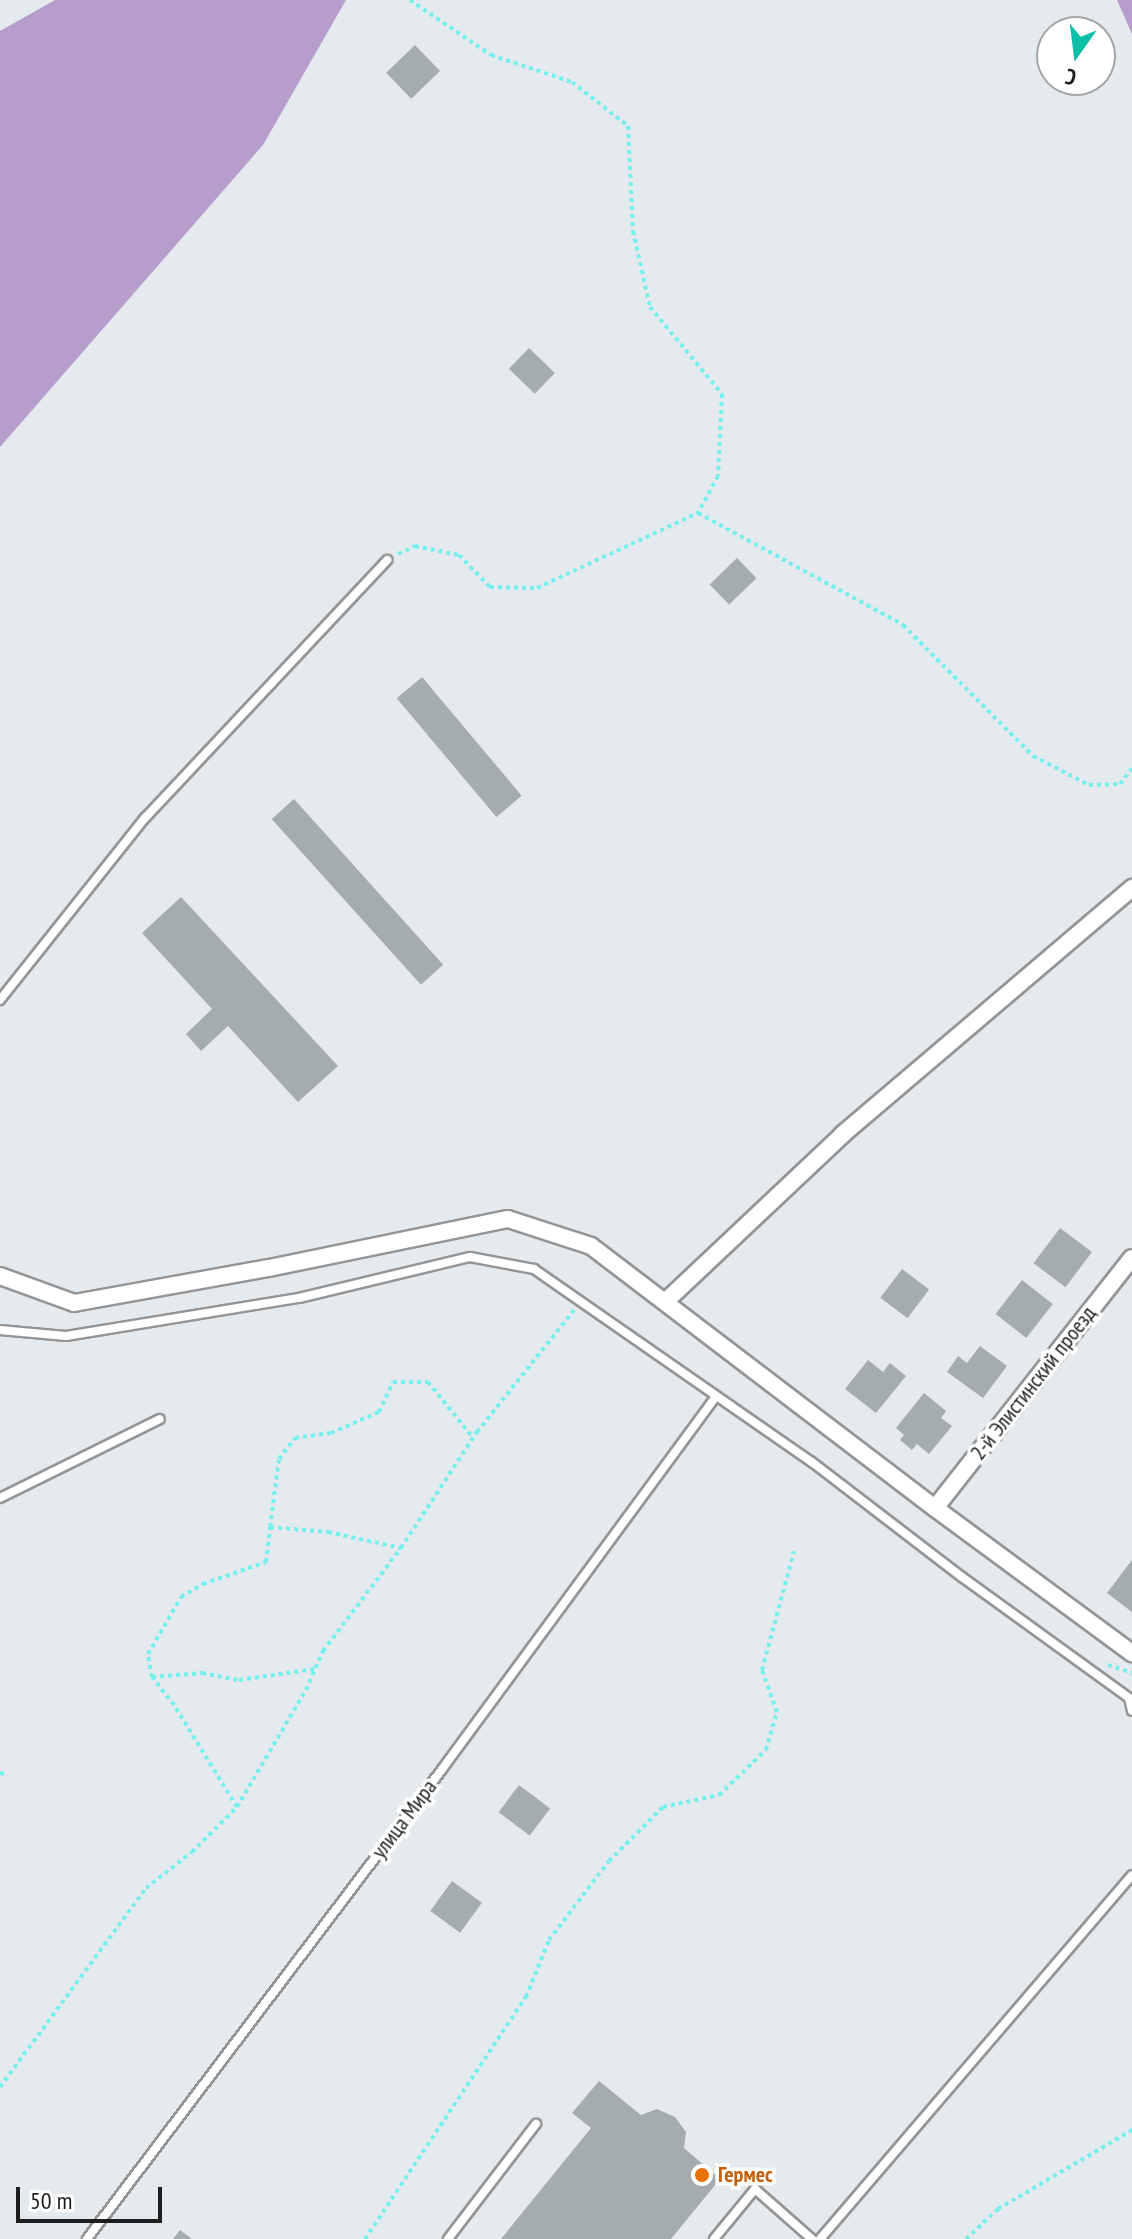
<!DOCTYPE html>
<html>
<head>
<meta charset="utf-8">
<style>
	body { margin:0 }
	#map { position:relative; width:1132px; height:2239px; overflow:hidden; background:#e5eaef; font-family:"PT Sans Narrow",sans-serif }
	div>[style] { position:absolute }
	.forest>* { inset:0; background:#b79dcb }
	.building>* { inset:0; background:#a4acb0; transform-origin:0 0 }
	.path>* { height:4px; margin-top:-2px; transform-origin:0; background:repeating-linear-gradient(90deg,#75f0ed 0 4px,transparent 0 8px) }
	.roads { filter:drop-shadow(2px 0 #959595) drop-shadow(-2px 0 #959595) drop-shadow(0 2px #959595) drop-shadow(0 -2px #959595) }
	.service>* { height:8px; margin:-4px; padding:0 4px; transform-origin:4px; border-radius:4px; background:#fff }
	.minor>* { height:16px; margin:-8px; padding:0 8px; transform-origin:8px; border-radius:8px; background:#fff }
	.dots>* { width:22px; height:22px; translate:-50% -50%; box-sizing:border-box; border:4px solid #fff; border-radius:50% }
	span { translate:-50% -50%; white-space:nowrap; text-align:center; line-height:1.15; -webkit-text-stroke:7px #fff; paint-order:stroke }
	.street-label { font-size:22px; color:#1e1e1e }
	.food-label { font-size:22px; color:#c56008; font-weight:700 }
	.left { translate:0 -50%; text-align:left }
	.north { position:absolute; left:1036px; top:16px; width:80px; height:80px; box-sizing:border-box; background:#fff; border:2px solid #a5a5a5; border-radius:50%; rotate:194deg; font-size:22px; font-weight:700; line-height:32px; text-align:center; color:#1e1e1e }
	.north::after { content:''; display:block; margin:auto; width:28px; height:36px; background:#0ebfa8; clip-path:polygon(50% 0,100% 100%,50% 72%,0 100%) }
	.scale { position:absolute; left:16px; top:2187px; width:146px; height:36px; box-sizing:border-box; border:4px solid #1e1e1e; border-top:0; padding-left:10px; font-size:24px; line-height:28px; white-space:nowrap; color:#1e1e1e; -webkit-text-stroke:6px #fff; paint-order:stroke }
</style>
</head>
<body>
<div id="map">
	<div class="forest">
		<i style="clip-path:polygon(55px 0,346px 0,263px 145px,0 447px,0 31px)"></i>
		<i style="clip-path:polygon(1117px 0,1132px 0,1132px 34px)"></i>
	</div>
	<div class="building">
		<i style="left:415px;top:45px;width:36px;height:40px;rotate:46deg"></i>
		<i style="left:529px;top:348px;width:36px;height:29px;rotate:44deg"></i>
		<i style="left:737px;top:558px;width:28px;height:38px;rotate:46deg"></i>
		<i style="left:422px;top:677px;width:155px;height:33px;rotate:50deg"></i>
		<i style="left:294px;top:799px;width:223px;height:30px;rotate:48deg"></i>
		<i style="clip-path:polygon(181px 897px,338px 1066px,298px 1102px,228px 1026px,201px 1051px,186px 1034px,212px 1009px,142px 933px)"></i>
		<i style="left:1060px;top:1228px;width:40px;height:44px;rotate:37deg"></i>
		<i style="left:902px;top:1269px;width:34px;height:36px;rotate:37deg"></i>
		<i style="left:1022px;top:1280px;width:39px;height:43px;rotate:38deg"></i>
		<i style="clip-path:polygon(980px 1346px,1007px 1366px,983px 1398px,947px 1372px,958px 1356px,967px 1363px)"></i>
		<i style="clip-path:polygon(868px 1360px,883px 1372px,890px 1363px,906px 1376px,876px 1413px,845px 1389px)"></i>
		<i style="clip-path:polygon(924px 1393px,946px 1411px,941px 1418px,952px 1426px,929px 1454px,917px 1444px,912px 1450px,900px 1440px,904px 1435px,896px 1428px)"></i>
		<i style="clip-path:polygon(1132px 1560px,1132px 1612px,1107px 1593px)"></i>
		<i style="left:519px;top:1785px;width:39px;height:34px;rotate:37deg"></i>
		<i style="left:452px;top:1881px;width:37px;height:37px;rotate:36deg"></i>
		<i style="clip-path:polygon(599px 2081px,641px 2115px,657px 2109px,675px 2117px,686px 2132px,684px 2148px,720px 2179px,671px 2239px,501px 2239px,591px 2128px,572px 2113px)"></i>
		<i style="clip-path:polygon(180px 2230px,192px 2239px,173px 2239px)"></i>
	</div>
	<div class="path">
		<i style="left:410px;top:0;width:98px;rotate:34.2deg"></i>
		<i style="left:491px;top:55px;width:85px;rotate:18.4deg"></i>
		<i style="left:572px;top:82px;width:71px;rotate:38.2deg"></i>
		<i style="left:628px;top:126px;width:105px;rotate:87.3deg"></i>
		<i style="left:633px;top:231px;width:78px;rotate:77.4deg"></i>
		<i style="left:650px;top:307px;width:113px;rotate:50.4deg"></i>
		<i style="left:722px;top:394px;width:82px;rotate:92.8deg"></i>
		<i style="left:718px;top:476px;width:42px;rotate:118.4deg"></i>
		<i style="left:398px;top:554px;width:19px;rotate:-25deg"></i>
		<i style="left:415px;top:546px;width:45px;rotate:11.6deg"></i>
		<i style="left:459px;top:555px;width:45px;rotate:45.9deg"></i>
		<i style="left:490px;top:587px;width:47px;rotate:1.2deg"></i>
		<i style="left:537px;top:588px;width:178px;rotate:-25deg"></i>
		<i style="left:698px;top:513px;width:234px;rotate:28.6deg"></i>
		<i style="left:903px;top:625px;width:185px;rotate:45.2deg"></i>
		<i style="left:1033px;top:756px;width:63px;rotate:27.4deg"></i>
		<i style="left:1089px;top:785px;width:31px;rotate:-2deg"></i>
		<i style="left:1120px;top:784px;width:20px;rotate:-53deg"></i>
		<i style="left:270px;top:1527px;width:69px;rotate:-82.5deg"></i>
		<i style="left:279px;top:1459px;width:26px;rotate:-53deg"></i>
		<i style="left:295px;top:1438px;width:36px;rotate:-8deg"></i>
		<i style="left:331px;top:1433px;width:52px;rotate:-23.6deg"></i>
		<i style="left:379px;top:1412px;width:33px;rotate:-65deg"></i>
		<i style="left:393px;top:1382px;width:35px"></i>
		<i style="left:428px;top:1382px;width:72px;rotate:51.2deg"></i>
		<i style="left:1108px;top:1665px;width:25px;rotate:18deg"></i>
		<i style="left:152px;top:1677px;width:23px;rotate:-100deg"></i>
		<i style="left:148px;top:1654px;width:66px;rotate:-59.9deg"></i>
		<i style="left:181px;top:1597px;width:26px;rotate:-31deg"></i>
		<i style="left:203px;top:1584px;width:67px;rotate:-19.2deg"></i>
		<i style="left:266px;top:1562px;width:35px;rotate:-83deg"></i>
		<i style="left:270px;top:1527px;width:58px;rotate:4.9deg"></i>
		<i style="left:328px;top:1532px;width:75px;rotate:12.4deg"></i>
		<i style="left:0;top:1773px;width:6px;rotate:9deg"></i>
		<i style="left:237px;top:1807px;width:120px;rotate:-121.7deg"></i>
		<i style="left:174px;top:1705px;width:36px;rotate:-128deg"></i>
		<i style="left:152px;top:1677px;width:50px;rotate:-4.6deg"></i>
		<i style="left:202px;top:1673px;width:38px;rotate:11deg"></i>
		<i style="left:239px;top:1680px;width:77px;rotate:-8.2deg"></i>
		<i style="left:0;top:2087px;width:247px;rotate:-53.7deg"></i>
		<i style="left:146px;top:1888px;width:58px;rotate:-38deg"></i>
		<i style="left:192px;top:1852px;width:64px;rotate:-45deg"></i>
		<i style="left:237px;top:1807px;width:136px;rotate:-59.5deg"></i>
		<i style="left:306px;top:1690px;width:43px;rotate:-66.4deg"></i>
		<i style="left:323px;top:1651px;width:129px;rotate:-52.9deg"></i>
		<i style="left:401px;top:1548px;width:139px;rotate:-56.8deg"></i>
		<i style="left:477px;top:1432px;width:156px;rotate:-51.5deg"></i>
		<i style="left:365px;top:2239px;width:291px;rotate:-56.4deg"></i>
		<i style="left:526px;top:1997px;width:61px;rotate:-68deg"></i>
		<i style="left:549px;top:1940px;width:99px;rotate:-52.8deg"></i>
		<i style="left:609px;top:1861px;width:76px;rotate:-45deg"></i>
		<i style="left:663px;top:1807px;width:57px;rotate:-12.1deg"></i>
		<i style="left:719px;top:1795px;width:65px;rotate:-43.8deg"></i>
		<i style="left:766px;top:1750px;width:40px;rotate:-74deg"></i>
		<i style="left:777px;top:1712px;width:45px;rotate:-109.7deg"></i>
		<i style="left:762px;top:1670px;width:123px;rotate:-74.9deg"></i>
		<i style="left:966px;top:2239px;width:44px;rotate:-43.2deg"></i>
		<i style="left:998px;top:2209px;width:156px;rotate:-30.5deg"></i>
	</div>
	<div class="roads">
		<div class="service">
			<i style="left:0;top:1000px;width:233px;rotate:-51.5deg"></i>
			<i style="left:145px;top:818px;width:354px;rotate:-46.8deg"></i>
			<i style="left:0;top:1330px;width:66px;rotate:5.2deg"></i>
			<i style="left:66px;top:1336px;width:236px;rotate:-9.3deg"></i>
			<i style="left:299px;top:1298px;width:176px;rotate:-13.5deg"></i>
			<i style="left:470px;top:1257px;width:65px;rotate:10.6deg"></i>
			<i style="left:534px;top:1269px;width:338px;rotate:34.8deg"></i>
			<i style="left:812px;top:1462px;width:189px;rotate:37.5deg"></i>
			<i style="left:962px;top:1577px;width:206px;rotate:35.9deg"></i>
			<i style="left:1129px;top:1698px;width:13px;rotate:77deg"></i>
			<i style="left:0;top:1498px;width:178px;rotate:-26.3deg"></i>
			<i style="left:87px;top:2239px;width:590px;rotate:-52.92deg"></i>
			<i style="left:443px;top:1768px;width:461px;rotate:-53.7deg"></i>
			<i style="left:448px;top:2239px;width:145px;rotate:-52.6deg"></i>
			<i style="left:714px;top:2239px;width:65px;rotate:-50.6deg"></i>
			<i style="left:755px;top:2189px;width:76px;rotate:41.3deg"></i>
			<i style="left:820px;top:2239px;width:479px;rotate:-49.4deg"></i>
		</div>
		<div class="minor">
			<i style="left:0;top:1276px;width:79px;rotate:20deg"></i>
			<i style="left:74px;top:1303px;width:198px;rotate:-10.2deg"></i>
			<i style="left:269px;top:1268px;width:244px;rotate:-11.6deg"></i>
			<i style="left:508px;top:1219px;width:87px;rotate:18deg"></i>
			<i style="left:591px;top:1246px;width:432px;rotate:37.3deg"></i>
			<i style="left:935px;top:1508px;width:245px;rotate:36.4deg"></i>
			<i style="left:665px;top:1302px;width:245px;rotate:-43.3deg"></i>
			<i style="left:843px;top:1134px;width:380px;rotate:-40.4deg"></i>
			<i style="left:935px;top:1508px;width:318px;rotate:-51.8deg"></i>
		</div>
	</div>
	<div class="dots">
		<i style="left:702px;top:2175px;background:#e8710a"></i>
	</div>
	<div class="street-label">
		<span style="left:1033px;top:1383px;rotate:-52deg">2-й Элистинский проезд</span>
		<span style="left:404px;top:1819px;rotate:-53deg">улица Мира</span>
	</div>
	<div class="food-label">
		<span class="left" style="left:718px;top:2175px">Гермес</span>
	</div>
	<div class="north">С</div>
	<div class="scale">50 m</div>
</div>
</body>
</html>
